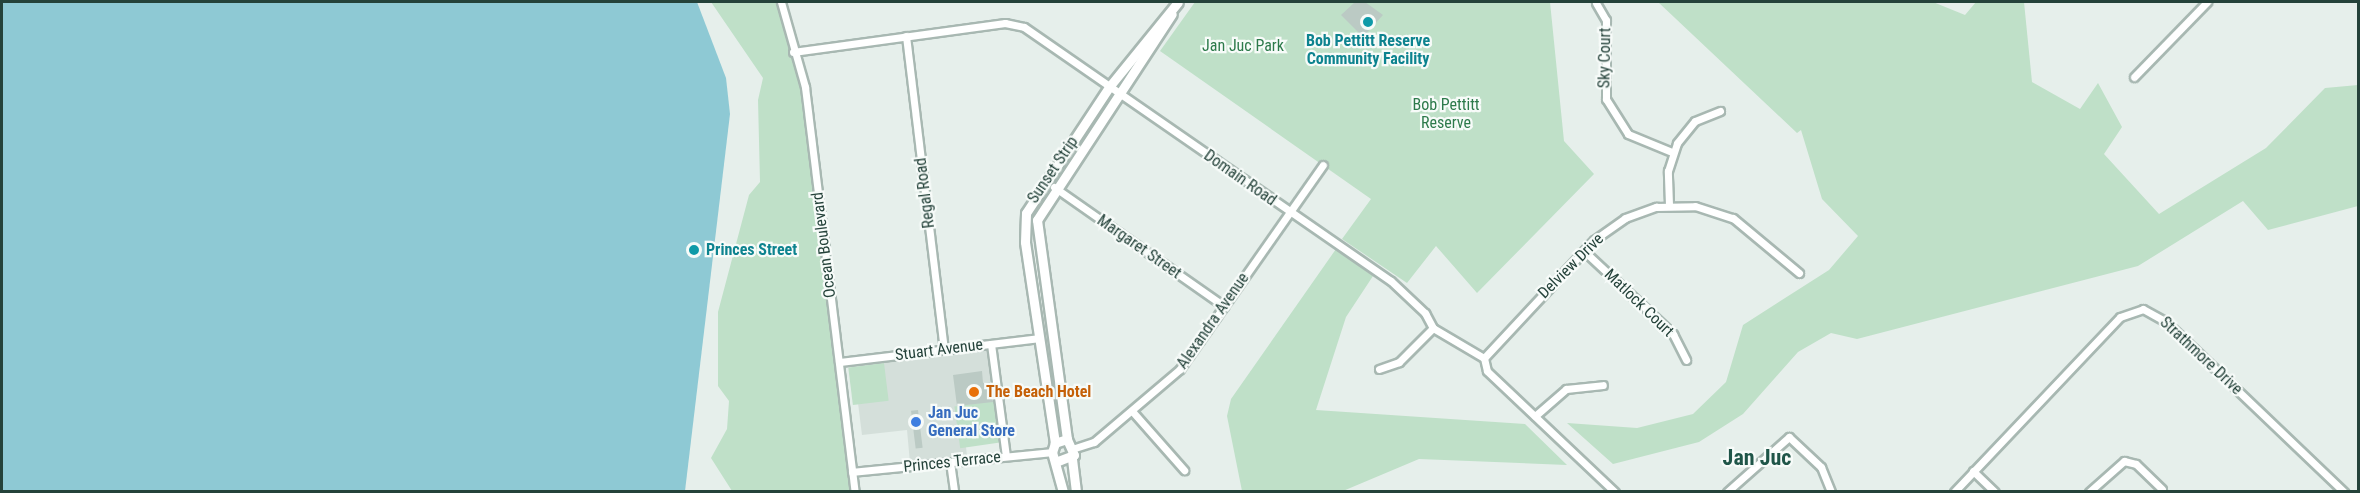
<!DOCTYPE html>
<html>
<head>
<meta charset="utf-8">
<style>
	body { margin:0 }
	#map { position:relative; width:2360px; height:493px; overflow:hidden; background:#e6efeb; font-family:"Roboto Condensed",sans-serif }
	div>[style] { position:absolute }
	.built>* { inset:0; background:#d4dfda }
	.green>* { inset:0; background:#bfe0c8; transform-origin:0 0 }
	.water>* { inset:0; background:#8ec9d4 }
	.building>* { inset:0; background:#bbcac4; transform-origin:0 0 }
	.roads { filter:drop-shadow(2px 0 #a8b8b2) drop-shadow(-2px 0 #a8b8b2) drop-shadow(0 2px #a8b8b2) drop-shadow(0 -2px #a8b8b2) }
	.street>* { height:7px; margin:-3.5px; padding:0 3.5px; transform-origin:3.5px; border-radius:3.5px; background:#fff }
	.secondary>* { height:9px; margin:-4.5px; padding:0 4.5px; transform-origin:4.5px; border-radius:4.5px; background:#fff }
	.dots>* { width:16px; height:16px; translate:-50% -50%; box-sizing:border-box; border:3px solid #f7fbf9; border-radius:50% }
	span { translate:-50% -50%; white-space:nowrap; text-align:center; line-height:1.15; -webkit-text-stroke:4.5px #f7fbf9; paint-order:stroke }
	.culture-label { font-size:16px; color:#0d838f; font-weight:700 }
	.left { translate:0 -50%; text-align:left }
	.park-label { font-size:16px; color:#2d7a4b }
	.street-label { font-size:16px; color:#24423a }
	.food-label { font-size:16px; color:#c56008; font-weight:700 }
	.shop-label { font-size:16px; color:#366cbe; font-weight:700 }
	.district-label { font-size:22px; color:#1f5548; font-weight:700 }
	.frame { position:absolute; inset:0; border:3px solid #24423a; pointer-events:none }
</style>
</head>
<body>
<div id="map">
	<div class="built">
		<i style="clip-path:polygon(989px 347px,996px 406px,962px 411px,967px 456px,910px 463px,907px 430px,862px 435px,858px 403px,886px 399px,882px 360px)"></i>
	</div>
	<div class="green">
		<i style="clip-path:polygon(711px 2px,781px 2px,801px 68px,854px 491px,732px 491px,711px 458px,727px 429px,729px 401px,718px 386px,718px 312px,749px 195px,760px 182px,758px 100px,763px 78px)"></i>
		<i style="clip-path:polygon(1195px 2px,1550px 2px,1564px 141px,1594px 174px,1477px 293px,1436px 246px,1407px 283px,1342px 239px,1371px 199px,1160px 51px)"></i>
		<i style="clip-path:polygon(1658px 2px,1933px 2px,1965px 15px,1976px 2px,2024px 2px,2032px 82px,2080px 109px,2098px 83px,2122px 127px,2104px 154px,2159px 214px,2266px 148px,2325px 88px,2358px 85px,2358px 206px,2268px 230px,2243px 201px,2138px 266px,1857px 339px,1831px 333px,1798px 352px,1743px 414px,1699px 442px,1613px 464px,1567px 423px,1637px 428px,1693px 414px,1726px 382px,1743px 325px,1829px 270px,1858px 236px,1822px 199px,1801px 130px,1797px 133px)"></i>
		<i style="clip-path:polygon(1336px 249px,1373px 276px,1346px 317px,1316px 410px,1525px 424px,1567px 465px,1419px 459px,1343px 491px,1242px 491px,1227px 416px,1231px 399px)"></i>
		<i style="left:884px;top:363px;width:38px;height:36px;rotate:83deg"></i>
		<i style="left:994px;top:401px;width:42px;height:40px;rotate:82deg"></i>
	</div>
	<div class="water">
		<i style="clip-path:polygon(2px 2px,697px 2px,726px 78px,730px 114px,685px 491px,2px 491px)"></i>
	</div>
	<div class="building">
		<i style="clip-path:polygon(1355px 2px,1365px 2px,1383px 15px,1363px 37px,1341px 15px)"></i>
		<i style="clip-path:polygon(982px 371px,983px 383px,990px 382px,993px 402px,957px 406px,953px 375px)"></i>
		<i style="left:918px;top:410px;width:38px;height:7px;rotate:83deg"></i>
	</div>
	<div class="roads">
		<div class="street">
			<i style="left:781px;top:2px;width:88px;rotate:74.2deg"></i>
			<i style="left:805px;top:87px;width:408px;rotate:83deg"></i>
			<i style="left:1596px;top:3px;width:20px;rotate:60deg"></i>
			<i style="left:1606px;top:20px;width:79px;rotate:90deg"></i>
			<i style="left:1606px;top:99px;width:41px;rotate:57.8deg"></i>
			<i style="left:1628px;top:134px;width:48px;rotate:22.2deg"></i>
			<i style="left:906px;top:36px;width:316px;rotate:83.1deg"></i>
			<i style="left:793px;top:52px;width:214px;rotate:-7.8deg"></i>
			<i style="left:1005px;top:23px;width:19px;rotate:12deg"></i>
			<i style="left:1024px;top:27px;width:446px;rotate:34.7deg"></i>
			<i style="left:1391px;top:281px;width:47px;rotate:43.3deg"></i>
			<i style="left:1425px;top:313px;width:17px;rotate:62deg"></i>
			<i style="left:1433px;top:328px;width:59px;rotate:30.5deg"></i>
			<i style="left:1484px;top:358px;width:13px;rotate:77deg"></i>
			<i style="left:1487px;top:371px;width:176px;rotate:43.4deg"></i>
			<i style="left:2134px;top:77px;width:105px;rotate:-45.8deg"></i>
			<i style="left:1054px;top:187px;width:208px;rotate:35deg"></i>
			<i style="left:1669px;top:205px;width:34px;rotate:-92deg"></i>
			<i style="left:1668px;top:171px;width:29px;rotate:-72deg"></i>
			<i style="left:1677px;top:143px;width:28px;rotate:-51deg"></i>
			<i style="left:1695px;top:121px;width:27px;rotate:-22deg"></i>
			<i style="left:1584px;top:251px;width:122px;rotate:43deg"></i>
			<i style="left:1673px;top:334px;width:29px;rotate:63deg"></i>
			<i style="left:991px;top:344px;width:113px;rotate:82.4deg"></i>
			<i style="left:1484px;top:358px;width:161px;rotate:-47deg"></i>
			<i style="left:1594px;top:240px;width:38px;rotate:-35deg"></i>
			<i style="left:1625px;top:218px;width:33px;rotate:-20deg"></i>
			<i style="left:1656px;top:207px;width:39px;rotate:-1deg"></i>
			<i style="left:1695px;top:206px;width:40px;rotate:18deg"></i>
			<i style="left:1733px;top:218px;width:86px;rotate:39.8deg"></i>
			<i style="left:839px;top:362px;width:201px;rotate:-6.8deg"></i>
			<i style="left:1379px;top:369px;width:21px;rotate:-19deg"></i>
			<i style="left:1399px;top:362px;width:48px;rotate:-45deg"></i>
			<i style="left:1132px;top:411px;width:79px;rotate:48.6deg"></i>
			<i style="left:1535px;top:416px;width:41px;rotate:-41.1deg"></i>
			<i style="left:1566px;top:389px;width:37px;rotate:-6deg"></i>
			<i style="left:1075px;top:448px;width:20px;rotate:-18deg"></i>
			<i style="left:1094px;top:442px;width:113px;rotate:-40.3deg"></i>
			<i style="left:1180px;top:369px;width:249px;rotate:-55deg"></i>
			<i style="left:950px;top:462px;width:30px;rotate:82deg"></i>
			<i style="left:1973px;top:471px;width:30px;rotate:44deg"></i>
			<i style="left:852px;top:472px;width:201px;rotate:-5.7deg"></i>
			<i style="left:1727px;top:492px;width:83px;rotate:-41.6deg"></i>
			<i style="left:1789px;top:437px;width:44px;rotate:43.2deg"></i>
			<i style="left:1821px;top:467px;width:27px;rotate:68deg"></i>
			<i style="left:1954px;top:492px;width:241px;rotate:-46.5deg"></i>
			<i style="left:2120px;top:317px;width:24px;rotate:-19deg"></i>
			<i style="left:2143px;top:309px;width:25px;rotate:29deg"></i>
			<i style="left:2165px;top:321px;width:248px;rotate:43.7deg"></i>
			<i style="left:2089px;top:492px;width:47px;rotate:-41.5deg"></i>
			<i style="left:2124px;top:461px;width:12px;rotate:14deg"></i>
			<i style="left:2136px;top:464px;width:36px;rotate:44deg"></i>
		</div>
		<div class="secondary">
			<i style="left:1067px;top:439px;width:221px;rotate:-97.8deg"></i>
			<i style="left:1037px;top:220px;width:246px;rotate:-56.8deg"></i>
			<i style="left:1055px;top:443px;width:203px;rotate:-98.5deg"></i>
			<i style="left:1025px;top:242px;width:29px;rotate:-88deg"></i>
			<i style="left:1026px;top:213px;width:151px;rotate:-56.6deg"></i>
			<i style="left:1109px;top:87px;width:109px;rotate:-50.9deg"></i>
			<i style="left:1072px;top:459px;width:33px;rotate:83deg"></i>
			<i style="left:1058px;top:461px;width:17px;rotate:-21deg"></i>
			<i style="left:1074px;top:455px;width:17px;rotate:-114deg"></i>
			<i style="left:1067px;top:439px;width:13px;rotate:162deg"></i>
			<i style="left:1055px;top:443px;width:9px;rotate:108deg"></i>
			<i style="left:1052px;top:452px;width:41px;rotate:74.6deg"></i>
		</div>
	</div>
	<div class="dots">
		<i style="left:1368px;top:22px;background:#0f9aa8"></i>
		<i style="left:694px;top:250px;background:#0f9aa8"></i>
		<i style="left:974px;top:392px;background:#e8710a"></i>
		<i style="left:916px;top:422px;background:#3f7fe0"></i>
	</div>
	<div class="culture-label">
		<span style="left:1368px;top:50px">Bob Pettitt Reserve<br>Community Facility</span>
		<span class="left" style="left:706px;top:250px">Princes Street</span>
	</div>
	<div class="park-label">
		<span style="left:1243px;top:46px">Jan Juc Park</span>
		<span style="left:1446px;top:114px">Bob Pettitt<br>Reserve</span>
	</div>
	<div class="street-label">
		<span style="left:1605px;top:58px;rotate:-89deg">Sky Court</span>
		<span style="left:1053px;top:170px;rotate:-56deg">Sunset Strip</span>
		<span style="left:1240px;top:178px;rotate:35deg">Domain Road</span>
		<span style="left:925px;top:193px;rotate:-97deg">Regal Road</span>
		<span style="left:824px;top:245px;rotate:-97deg">Ocean Boulevard</span>
		<span style="left:1139px;top:247px;rotate:35deg">Margaret Street</span>
		<span style="left:1571px;top:266px;rotate:-45deg">Delview Drive</span>
		<span style="left:1639px;top:303px;rotate:44deg">Matlock Court</span>
		<span style="left:1213px;top:321px;rotate:-55deg">Alexandra Avenue</span>
		<span style="left:939px;top:350px;rotate:-7deg">Stuart Avenue</span>
		<span style="left:2201px;top:356px;rotate:43deg">Strathmore Drive</span>
		<span style="left:952px;top:462px;rotate:-6deg">Princes Terrace</span>
	</div>
	<div class="food-label">
		<span class="left" style="left:986px;top:392px">The Beach Hotel</span>
	</div>
	<div class="shop-label">
		<span class="left" style="left:928px;top:422px">Jan Juc<br>General Store</span>
	</div>
	<div class="district-label">
		<span style="left:1757px;top:458px">Jan Juc</span>
	</div>
	<div class="frame"></div>
</div>
</body>
</html>
